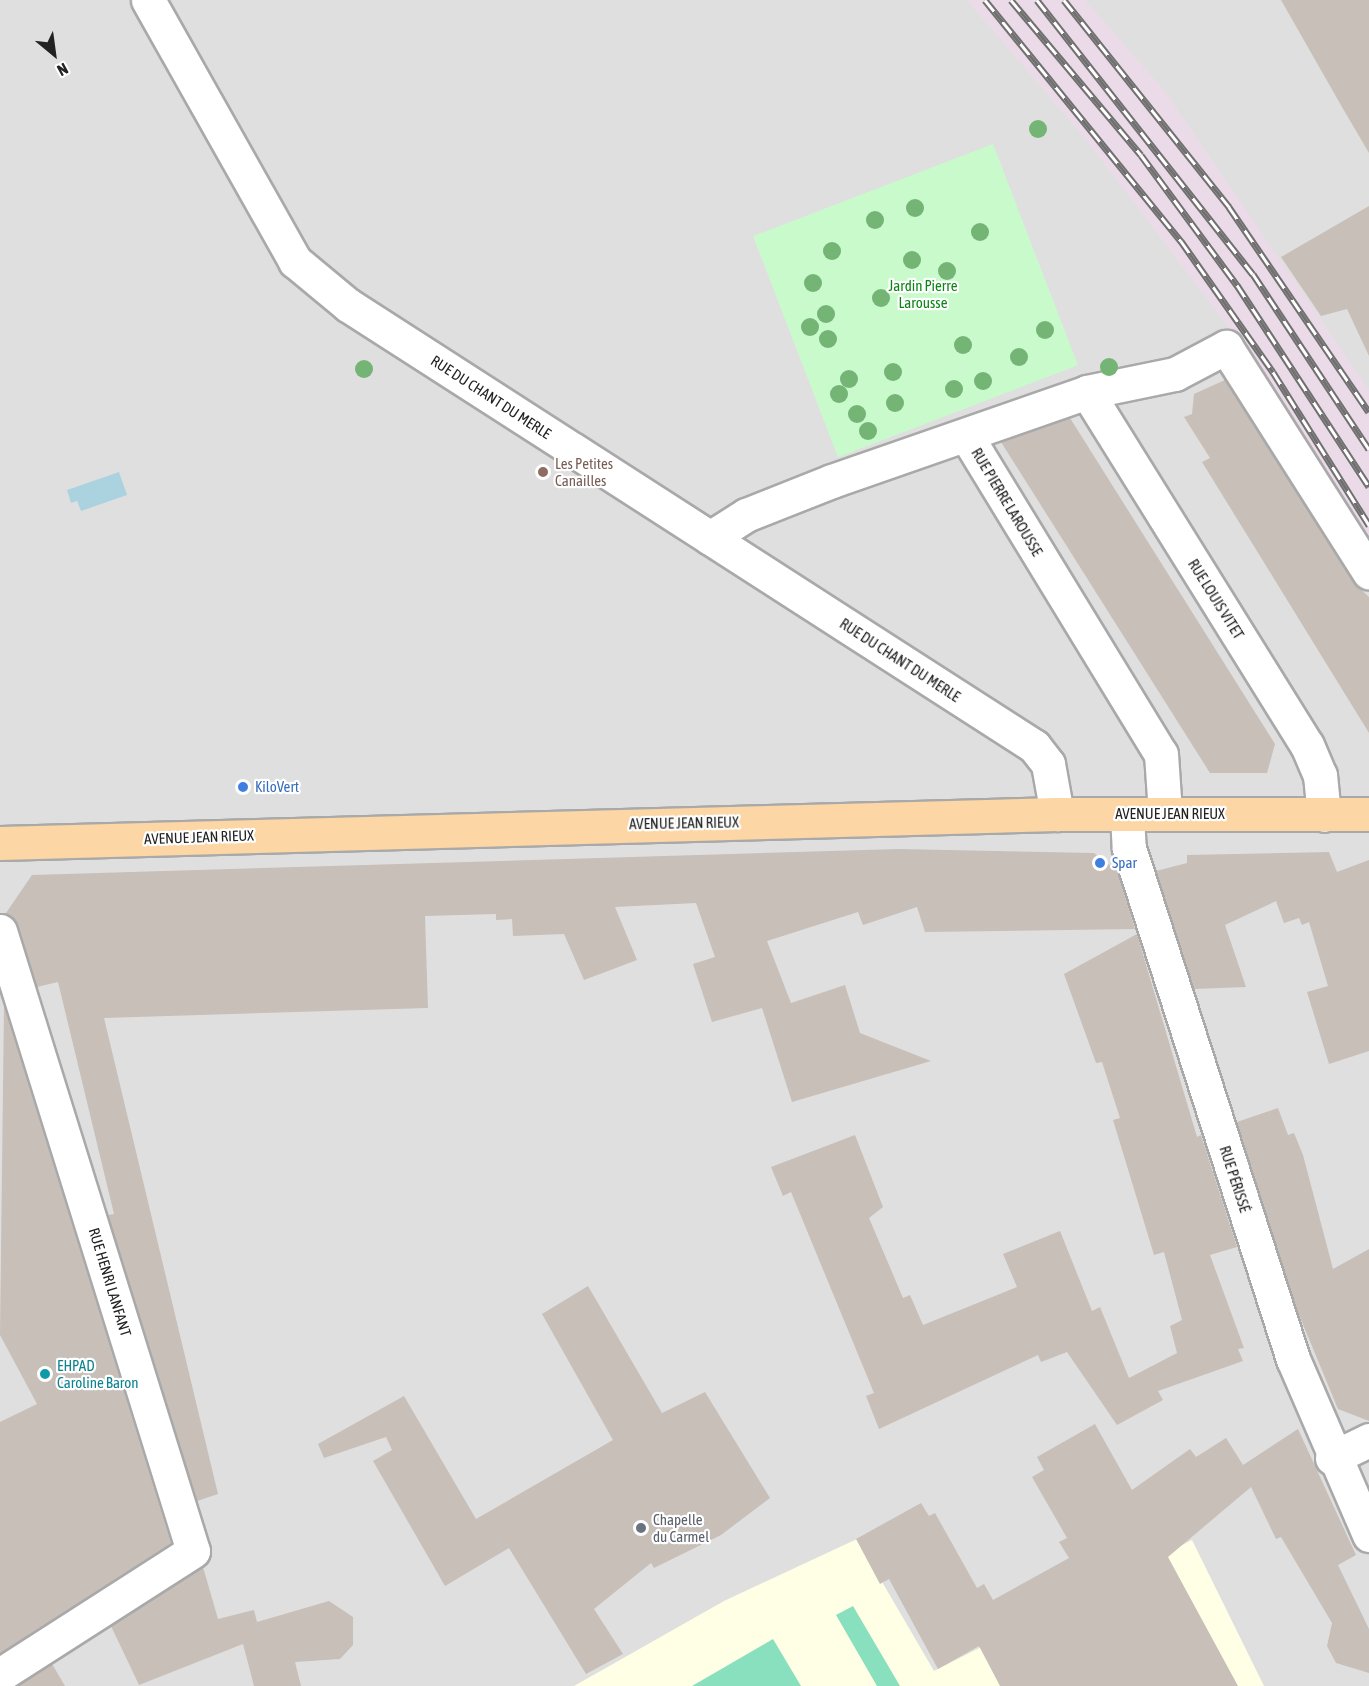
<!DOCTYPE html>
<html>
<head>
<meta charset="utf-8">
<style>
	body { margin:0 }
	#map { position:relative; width:1369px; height:1686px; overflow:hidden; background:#f2efe9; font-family:"Asap Condensed",sans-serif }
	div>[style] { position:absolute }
	.residential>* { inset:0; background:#e0dfdf; transform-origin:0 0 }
	.industrial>* { inset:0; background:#ebdbe8 }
	.education>* { inset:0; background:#ffffe5 }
	.park>* { inset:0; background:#c8facc; transform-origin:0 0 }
	.pitch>* { inset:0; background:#88e0be }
	.water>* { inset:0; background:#aad3df }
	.building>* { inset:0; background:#c7bfb8 }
	.roads { filter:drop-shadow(2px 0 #a9a9a9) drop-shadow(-2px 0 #a9a9a9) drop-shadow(0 2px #a9a9a9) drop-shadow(0 -2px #a9a9a9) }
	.minor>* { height:33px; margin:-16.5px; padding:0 16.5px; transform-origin:16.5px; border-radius:16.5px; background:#fff }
	.major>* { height:33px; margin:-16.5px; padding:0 16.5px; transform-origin:16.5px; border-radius:16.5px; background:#fcd6a4 }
	.rail>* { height:7px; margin-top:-3.5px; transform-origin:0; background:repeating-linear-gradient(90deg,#fff 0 14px,#707070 0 28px); box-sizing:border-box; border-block:2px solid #707070 }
	.trees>* { width:18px; height:18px; margin:-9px; border-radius:50%; background:#74b475 }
	.dots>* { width:16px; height:16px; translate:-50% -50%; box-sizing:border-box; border:3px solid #fff; border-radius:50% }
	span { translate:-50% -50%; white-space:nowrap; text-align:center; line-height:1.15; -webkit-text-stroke:4.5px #fff; paint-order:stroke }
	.park-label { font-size:15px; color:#0c8416 }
	.street-label { font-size:15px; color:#222 }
	.education-label { font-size:15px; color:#785e54 }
	.left { translate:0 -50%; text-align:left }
	.shop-label { font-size:15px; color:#366cbe }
	.culture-label { font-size:15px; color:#0d838f }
	.worship-label { font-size:15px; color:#5b616d }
	.north { position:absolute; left:24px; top:24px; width:60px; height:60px; -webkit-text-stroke:4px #fff; paint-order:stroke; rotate:151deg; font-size:16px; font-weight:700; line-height:24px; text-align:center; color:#222 }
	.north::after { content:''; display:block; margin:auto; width:21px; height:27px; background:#222; clip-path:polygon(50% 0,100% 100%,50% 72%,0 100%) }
</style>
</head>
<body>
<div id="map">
	<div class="residential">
		<i style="left:0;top:0;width:1369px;height:1686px"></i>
	</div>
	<div class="industrial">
		<i style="clip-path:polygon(967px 0,1085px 0,1163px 89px,1369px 390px,1369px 547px,1237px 338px,1088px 142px)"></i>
	</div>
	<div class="education">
		<i style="clip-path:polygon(857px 1539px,934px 1671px,1192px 1540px,1264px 1686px,574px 1686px,724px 1601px)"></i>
	</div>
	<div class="park">
		<i style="left:993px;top:144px;width:237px;height:257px;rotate:69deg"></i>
	</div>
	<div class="pitch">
		<i style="clip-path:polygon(853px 1606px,900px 1686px,877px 1686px,836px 1615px)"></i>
		<i style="clip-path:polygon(773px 1639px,801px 1686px,692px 1686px)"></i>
	</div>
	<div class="water">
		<i style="clip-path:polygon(119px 472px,127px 495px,81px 511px,77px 501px,71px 503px,67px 490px)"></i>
	</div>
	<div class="building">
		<i style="clip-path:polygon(1281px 0,1369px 0,1369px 153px,1342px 107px)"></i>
		<i style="clip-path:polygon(1369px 206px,1369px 356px,1347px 309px,1321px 316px,1281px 257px)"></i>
		<i style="clip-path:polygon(1225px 380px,1353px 582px,1369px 597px,1369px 733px,1202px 462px,1210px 458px,1184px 417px,1192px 414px,1194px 394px)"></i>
		<i style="clip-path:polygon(1070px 418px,1275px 744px,1267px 773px,1210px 773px,1001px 442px)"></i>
		<i style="clip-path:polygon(899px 849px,1094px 853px,1117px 871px,1135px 929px,925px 932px,917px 907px,863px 925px,858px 912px,767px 941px,791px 1003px,845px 985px,860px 1033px,931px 1061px,792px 1102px,762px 1008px,712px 1022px,693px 964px,715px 957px,696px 903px,615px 907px,637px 960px,584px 980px,564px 934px,513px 936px,512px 919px,496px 920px,496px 914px,425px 916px,428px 1008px,104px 1018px,218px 1494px,197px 1501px,108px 1215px,114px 1214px,58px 982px,37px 987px,18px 925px,6px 913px,32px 875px)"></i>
		<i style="clip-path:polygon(1329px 852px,1337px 872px,1369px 860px,1369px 1051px,1329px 1064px,1307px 992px,1328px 986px,1309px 922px,1302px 925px,1299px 918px,1284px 923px,1276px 901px,1225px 925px,1246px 987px,1194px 989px,1156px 871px,1187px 863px,1187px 855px)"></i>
		<i style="clip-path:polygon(1137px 934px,1197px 1137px,1201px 1135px,1237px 1247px,1210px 1255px,1244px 1348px,1238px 1349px,1243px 1361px,1158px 1391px,1163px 1400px,1117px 1425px,1067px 1352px,1041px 1362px,1038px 1355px,879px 1429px,866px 1396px,874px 1393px,791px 1192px,783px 1196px,771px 1167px,855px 1135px,883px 1207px,869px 1218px,903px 1298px,910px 1295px,923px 1325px,1017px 1287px,1003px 1254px,1060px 1231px,1092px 1311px,1100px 1307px,1129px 1378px,1177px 1353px,1170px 1326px,1182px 1320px,1164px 1252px,1154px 1255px,1113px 1120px,1120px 1118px,1102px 1062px,1096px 1063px,1064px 974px)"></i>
		<i style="clip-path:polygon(4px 1006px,171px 1543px,0 1653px,0 1422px,37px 1404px,0 1335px)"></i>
		<i style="clip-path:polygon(1278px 1108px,1288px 1135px,1294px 1133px,1303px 1155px,1333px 1269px,1369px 1249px,1369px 1421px,1338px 1409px,1297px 1310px,1237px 1122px)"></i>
		<i style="clip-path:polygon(588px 1286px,662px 1413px,705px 1392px,770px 1498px,721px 1535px,654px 1568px,651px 1563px,594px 1609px,623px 1654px,586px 1674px,509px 1548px,445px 1586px,373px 1461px,392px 1450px,386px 1437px,324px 1458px,318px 1444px,404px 1396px,476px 1519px,613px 1440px,542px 1314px)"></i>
		<i style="clip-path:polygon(1095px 1424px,1132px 1490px,1190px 1449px,1196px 1457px,1226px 1438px,1243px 1465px,1298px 1429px,1356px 1555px,1338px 1565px,1369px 1629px,1369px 1673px,1336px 1663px,1327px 1646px,1332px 1623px,1281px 1537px,1276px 1539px,1251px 1487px,1168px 1557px,1238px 1686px,1000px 1686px,979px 1646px,938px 1669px,889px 1579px,880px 1584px,856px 1539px,921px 1503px,929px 1516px,935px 1513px,977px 1588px,984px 1584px,993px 1600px,1069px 1558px,1059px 1542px,1067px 1538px,1032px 1477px,1044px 1470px,1037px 1457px)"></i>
		<i style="clip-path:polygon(203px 1567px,218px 1619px,254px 1610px,257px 1622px,329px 1601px,353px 1617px,353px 1645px,340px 1659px,295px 1662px,301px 1686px,254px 1686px,243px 1644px,139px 1685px,111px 1626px)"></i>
		<i style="clip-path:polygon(52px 1664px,65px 1686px,18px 1686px)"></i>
	</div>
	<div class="roads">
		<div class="minor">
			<i style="left:148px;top:0;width:300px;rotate:60.6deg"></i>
			<i style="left:295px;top:261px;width:69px;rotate:39.7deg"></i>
			<i style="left:348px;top:305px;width:816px;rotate:32.74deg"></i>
			<i style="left:1034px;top:746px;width:23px;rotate:52deg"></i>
			<i style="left:1048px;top:764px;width:51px;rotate:79.8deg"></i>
			<i style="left:1087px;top:392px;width:90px;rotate:-11.6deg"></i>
			<i style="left:1175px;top:374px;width:58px;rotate:-27.9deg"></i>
			<i style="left:1226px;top:347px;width:267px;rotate:57.6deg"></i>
			<i style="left:966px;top:435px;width:374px;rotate:58.6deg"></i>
			<i style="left:1161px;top:754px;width:59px;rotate:86.1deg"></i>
			<i style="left:710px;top:538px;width:43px;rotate:-32.6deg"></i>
			<i style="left:746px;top:515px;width:92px;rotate:-21.6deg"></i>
			<i style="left:832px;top:481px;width:270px;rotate:-19.2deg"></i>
			<i style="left:1087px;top:392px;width:416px;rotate:58.1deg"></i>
			<i style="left:1307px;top:745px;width:33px;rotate:67deg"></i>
			<i style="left:1320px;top:775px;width:40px;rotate:84.3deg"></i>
			<i style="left:1127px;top:815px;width:33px;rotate:87deg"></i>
			<i style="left:1129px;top:848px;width:537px;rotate:72.21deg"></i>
			<i style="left:1293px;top:1359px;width:192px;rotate:66.6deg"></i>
			<i style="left:0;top:931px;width:649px;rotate:72.71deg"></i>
			<i style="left:193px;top:1551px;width:229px;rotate:147.3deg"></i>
			<i style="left:1332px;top:1458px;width:41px;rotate:-25.9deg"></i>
		</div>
		<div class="major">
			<i style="left:0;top:843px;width:1057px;rotate:-1.57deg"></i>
			<i style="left:1057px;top:814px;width:312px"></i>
		</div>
	</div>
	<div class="rail">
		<i style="left:985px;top:0;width:311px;rotate:50.9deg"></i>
		<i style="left:1181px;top:241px;width:160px;rotate:54.9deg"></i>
		<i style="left:1273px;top:372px;width:181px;rotate:57.9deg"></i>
		<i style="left:1011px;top:0;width:202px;rotate:50deg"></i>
		<i style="left:1141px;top:155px;width:162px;rotate:53.6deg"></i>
		<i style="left:1237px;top:285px;width:241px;rotate:56.8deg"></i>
		<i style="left:1037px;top:0;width:349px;rotate:51.8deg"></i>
		<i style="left:1253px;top:274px;width:210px;rotate:56.5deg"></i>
		<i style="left:1064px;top:0;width:265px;rotate:51.4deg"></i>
		<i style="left:1229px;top:207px;width:248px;rotate:55.7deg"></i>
	</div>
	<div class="trees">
		<i style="left:1038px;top:129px"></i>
		<i style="left:915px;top:208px"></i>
		<i style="left:875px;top:220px"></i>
		<i style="left:980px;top:232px"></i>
		<i style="left:832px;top:251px"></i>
		<i style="left:912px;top:260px"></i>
		<i style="left:947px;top:271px"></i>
		<i style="left:813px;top:283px"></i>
		<i style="left:881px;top:298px"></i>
		<i style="left:826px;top:314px"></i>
		<i style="left:810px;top:327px"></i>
		<i style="left:1045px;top:330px"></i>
		<i style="left:828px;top:339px"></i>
		<i style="left:963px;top:345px"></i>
		<i style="left:1019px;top:357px"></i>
		<i style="left:1109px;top:367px"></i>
		<i style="left:364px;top:369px"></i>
		<i style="left:893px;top:372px"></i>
		<i style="left:849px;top:379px"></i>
		<i style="left:983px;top:381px"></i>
		<i style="left:954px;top:389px"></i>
		<i style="left:839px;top:394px"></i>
		<i style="left:895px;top:403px"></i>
		<i style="left:857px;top:414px"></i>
		<i style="left:868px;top:431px"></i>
	</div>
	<div class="dots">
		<i style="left:543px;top:472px;background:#8d6e63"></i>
		<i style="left:243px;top:787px;background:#3f7fe0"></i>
		<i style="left:1100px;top:863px;background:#3f7fe0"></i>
		<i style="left:45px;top:1374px;background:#0f9aa8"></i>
		<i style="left:641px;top:1528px;background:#6b7280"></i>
	</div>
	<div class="park-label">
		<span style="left:923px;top:294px">Jardin Pierre<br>Larousse</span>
	</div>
	<div class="street-label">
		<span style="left:491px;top:397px;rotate:33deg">RUE DU CHANT DU MERLE</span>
		<span style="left:1007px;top:502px;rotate:59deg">RUE PIERRE LAROUSSE</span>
		<span style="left:1216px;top:599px;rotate:58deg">RUE LOUIS VITET</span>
		<span style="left:900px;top:660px;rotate:33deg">RUE DU CHANT DU MERLE</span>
		<span style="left:1170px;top:814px">AVENUE JEAN RIEUX</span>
		<span style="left:684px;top:823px;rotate:-1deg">AVENUE JEAN RIEUX</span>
		<span style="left:199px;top:837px;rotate:-2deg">AVENUE JEAN RIEUX</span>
		<span style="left:1235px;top:1179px;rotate:72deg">RUE PÉRISSÉ</span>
		<span style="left:110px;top:1282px;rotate:73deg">RUE HENRI LANFANT</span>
	</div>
	<div class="education-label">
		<span class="left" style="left:555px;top:472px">Les Petites<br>Canailles</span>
	</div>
	<div class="shop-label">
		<span class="left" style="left:255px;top:787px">KiloVert</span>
		<span class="left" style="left:1112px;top:863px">Spar</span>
	</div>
	<div class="culture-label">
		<span class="left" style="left:57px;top:1374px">EHPAD<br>Caroline Baron</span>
	</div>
	<div class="worship-label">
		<span class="left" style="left:653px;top:1528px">Chapelle<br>du Carmel</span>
	</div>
	<div class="north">N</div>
</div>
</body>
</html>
